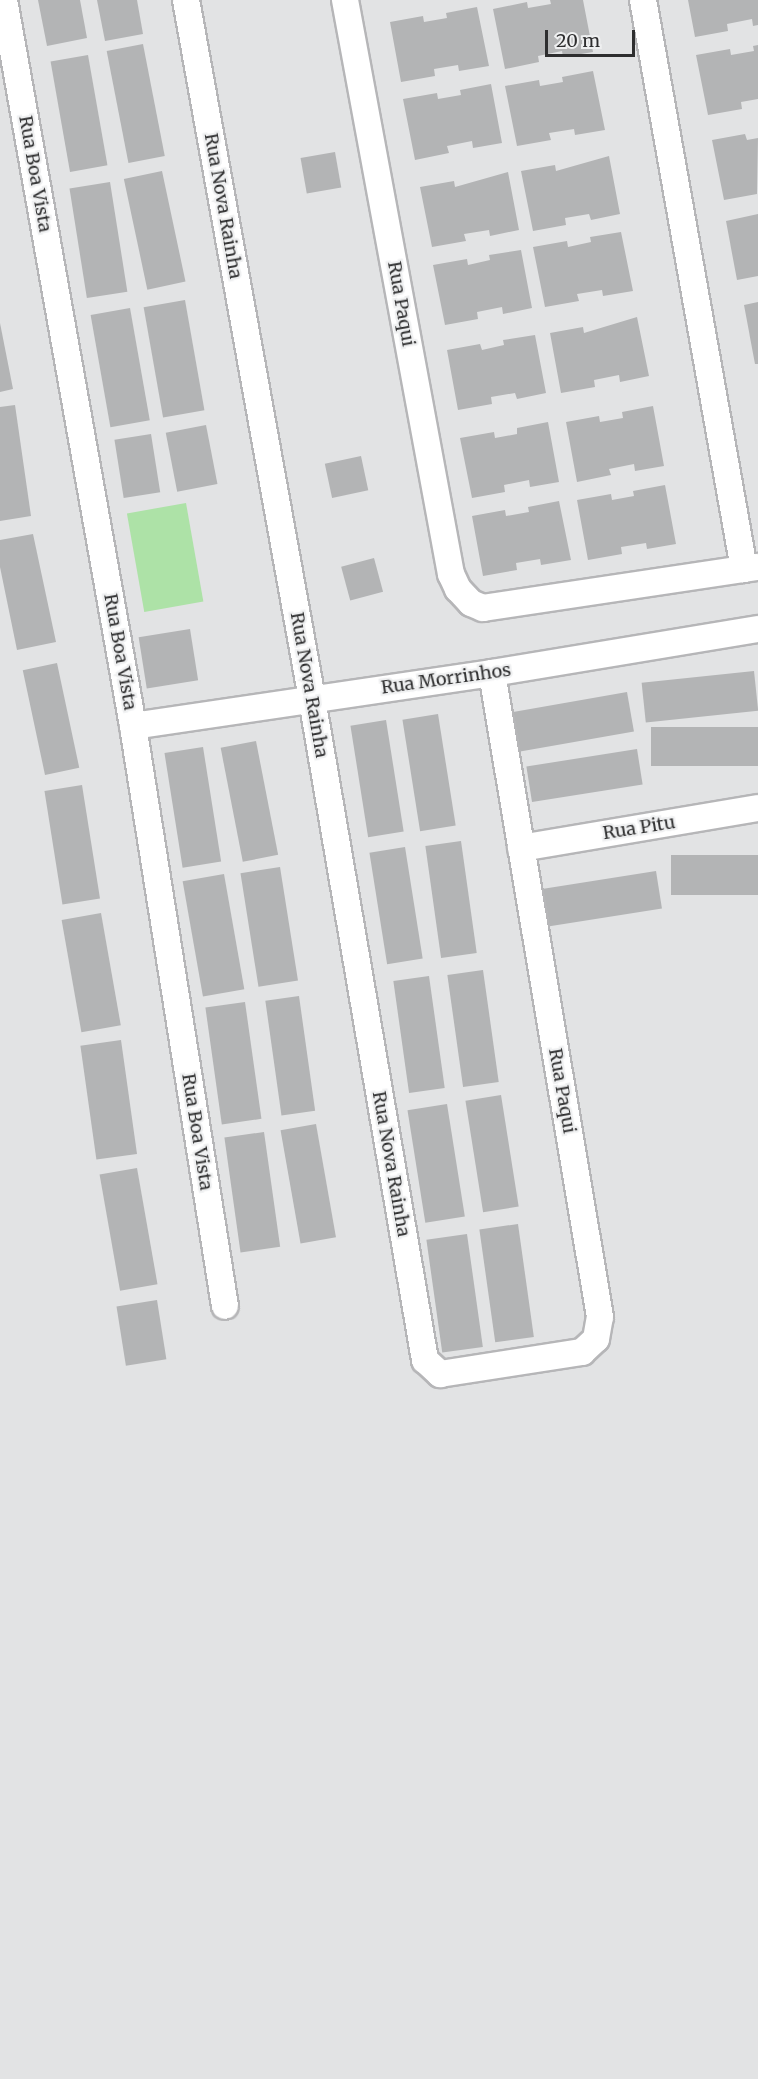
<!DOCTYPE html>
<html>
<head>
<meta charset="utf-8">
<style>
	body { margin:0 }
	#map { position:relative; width:758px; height:2079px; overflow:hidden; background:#e2e3e4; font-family:Merriweather,serif }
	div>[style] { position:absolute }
	.green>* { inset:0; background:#ade2a7; transform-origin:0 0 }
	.building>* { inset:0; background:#b3b4b5; transform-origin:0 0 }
	.roads { filter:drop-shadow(2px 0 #b6b6b8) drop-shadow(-2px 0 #b6b6b8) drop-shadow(0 2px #b6b6b8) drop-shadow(0 -2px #b6b6b8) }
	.street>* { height:26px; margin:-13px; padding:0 13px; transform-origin:13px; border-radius:13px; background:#fff }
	span { translate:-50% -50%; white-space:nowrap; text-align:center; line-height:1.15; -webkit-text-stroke:4.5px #eff0f1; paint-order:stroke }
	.street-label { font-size:18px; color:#2e2e2f }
	.scale { position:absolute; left:545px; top:30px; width:90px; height:27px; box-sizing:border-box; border:3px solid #2e2e2f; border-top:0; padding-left:8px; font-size:18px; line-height:21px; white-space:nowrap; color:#2e2e2f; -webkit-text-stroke:4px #eff0f1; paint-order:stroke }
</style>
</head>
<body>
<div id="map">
	<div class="green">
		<i style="left:186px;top:503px;width:100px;height:60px;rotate:80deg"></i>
	</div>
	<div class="building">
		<i style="clip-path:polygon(38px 0,80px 0,87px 38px,47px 46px)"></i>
		<i style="clip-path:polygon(97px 0,137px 0,143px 34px,105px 41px)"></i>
		<i style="clip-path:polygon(550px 0,583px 0,593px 52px,563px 57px,562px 51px,538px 56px,539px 62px,505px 69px,493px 9px,527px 2px,528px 8px,551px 4px)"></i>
		<i style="clip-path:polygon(688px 0,758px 0,758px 25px,753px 26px,752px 19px,727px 24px,728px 31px,695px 37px)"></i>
		<i style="clip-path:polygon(477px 7px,489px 66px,459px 71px,458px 65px,434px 69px,435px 76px,401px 82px,390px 22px,423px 16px,424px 22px,447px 18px,446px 13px)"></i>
		<i style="left:143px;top:44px;width:114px;height:37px;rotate:79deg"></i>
		<i style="clip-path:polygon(758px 45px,758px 99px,741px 102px,742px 109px,708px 115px,696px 55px,730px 49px,731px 55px,754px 51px,753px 46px)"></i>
		<i style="left:88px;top:55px;width:112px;height:38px;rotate:80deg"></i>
		<i style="clip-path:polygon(593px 71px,605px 130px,575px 135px,574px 129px,549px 133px,551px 140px,517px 146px,505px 86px,539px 80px,540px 86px,563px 82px,562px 77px)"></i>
		<i style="clip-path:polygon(491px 84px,502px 143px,473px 148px,472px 141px,447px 146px,449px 153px,415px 160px,403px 99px,437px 93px,438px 99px,461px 95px,460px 90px)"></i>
		<i style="clip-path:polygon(745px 134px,747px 140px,758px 138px,757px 194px,724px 200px,712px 140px)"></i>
		<i style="left:335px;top:152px;width:36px;height:35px;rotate:80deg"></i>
		<i style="clip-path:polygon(609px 156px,620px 214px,591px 220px,589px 214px,565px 218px,566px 225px,533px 231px,521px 171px,555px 165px,556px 171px)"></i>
		<i style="left:162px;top:171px;width:113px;height:39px;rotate:78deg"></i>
		<i style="clip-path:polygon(508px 172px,519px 230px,490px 236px,489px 230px,464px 234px,466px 241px,432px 247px,420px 187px,454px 181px,455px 187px)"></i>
		<i style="left:110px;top:182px;width:111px;height:41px;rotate:81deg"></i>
		<i style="clip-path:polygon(758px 214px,758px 276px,737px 280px,726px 221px)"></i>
		<i style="clip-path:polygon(621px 232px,633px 291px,603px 296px,602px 290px,577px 294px,579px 301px,545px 307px,533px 247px,567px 241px,568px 247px,591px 242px,590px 237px)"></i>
		<i style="clip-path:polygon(521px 250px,532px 308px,503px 314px,502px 307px,477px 312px,478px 319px,445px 325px,433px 265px,467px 259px,468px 265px,490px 260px,489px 255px)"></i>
		<i style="left:185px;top:300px;width:112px;height:42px;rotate:80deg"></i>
		<i style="clip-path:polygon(758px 302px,758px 364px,755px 364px,744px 305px)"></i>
		<i style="left:130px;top:308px;width:114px;height:40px;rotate:80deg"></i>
		<i style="clip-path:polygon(637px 317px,649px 376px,620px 382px,619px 375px,594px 380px,595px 387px,561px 393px,550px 333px,583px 327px,584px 333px)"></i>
		<i style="clip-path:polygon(0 323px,13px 389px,0 392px)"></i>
		<i style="clip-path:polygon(535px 335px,546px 393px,517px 399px,515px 393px,491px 397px,492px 404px,458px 410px,447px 350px,480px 344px,482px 350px,504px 345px,503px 340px)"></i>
		<i style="clip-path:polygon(15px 405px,31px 516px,0 521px,0 407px)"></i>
		<i style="clip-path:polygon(653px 406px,664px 466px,635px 471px,634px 464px,609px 469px,611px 475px,577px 482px,566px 422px,599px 416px,600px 422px,623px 418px,622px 412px)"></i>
		<i style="clip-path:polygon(548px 422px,559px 482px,530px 487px,529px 480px,504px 485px,505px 492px,472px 498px,460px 438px,494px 432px,495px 438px,517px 434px,517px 428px)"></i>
		<i style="left:206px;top:425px;width:60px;height:41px;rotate:79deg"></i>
		<i style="left:151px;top:434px;width:59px;height:37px;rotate:81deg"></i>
		<i style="left:361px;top:456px;width:35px;height:37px;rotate:78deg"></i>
		<i style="clip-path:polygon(665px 485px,676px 544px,647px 549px,646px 543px,621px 547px,622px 554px,588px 560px,577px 500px,611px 494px,612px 500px,634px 496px,633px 491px)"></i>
		<i style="clip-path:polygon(559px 501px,571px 560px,541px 565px,540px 559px,516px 563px,517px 570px,483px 576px,472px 516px,505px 510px,506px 516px,529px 512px,528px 507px)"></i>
		<i style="clip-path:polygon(33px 534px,56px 642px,17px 650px,0 567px,0 540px)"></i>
		<i style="left:374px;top:558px;width:35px;height:34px;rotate:75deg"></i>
		<i style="left:190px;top:629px;width:52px;height:52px;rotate:81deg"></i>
		<i style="left:57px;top:663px;width:107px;height:35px;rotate:78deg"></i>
		<i style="left:754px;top:671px;width:40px;height:113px;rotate:84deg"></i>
		<i style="left:627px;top:692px;width:40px;height:117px;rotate:80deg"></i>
		<i style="left:438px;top:714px;width:113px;height:36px;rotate:81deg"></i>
		<i style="left:386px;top:720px;width:113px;height:36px;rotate:81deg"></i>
		<i style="left:758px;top:727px;width:39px;height:107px;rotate:90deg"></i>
		<i style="left:256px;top:741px;width:116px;height:36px;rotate:79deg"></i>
		<i style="left:203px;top:747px;width:116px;height:39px;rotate:81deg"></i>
		<i style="left:637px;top:749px;width:36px;height:112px;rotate:81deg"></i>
		<i style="left:82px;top:785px;width:115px;height:38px;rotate:81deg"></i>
		<i style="left:461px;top:841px;width:113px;height:36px;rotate:82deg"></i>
		<i style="left:405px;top:847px;width:113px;height:36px;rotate:81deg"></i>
		<i style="left:758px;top:855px;width:40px;height:87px;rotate:90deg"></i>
		<i style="left:280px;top:867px;width:115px;height:40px;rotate:81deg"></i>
		<i style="left:656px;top:871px;width:38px;height:117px;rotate:81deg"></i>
		<i style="left:224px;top:874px;width:117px;height:42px;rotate:80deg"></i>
		<i style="left:101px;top:913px;width:114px;height:40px;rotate:80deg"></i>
		<i style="left:483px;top:970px;width:113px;height:36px;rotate:82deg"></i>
		<i style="left:429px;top:976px;width:113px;height:36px;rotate:82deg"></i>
		<i style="left:299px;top:996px;width:116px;height:34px;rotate:82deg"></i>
		<i style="left:245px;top:1002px;width:118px;height:40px;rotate:82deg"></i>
		<i style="left:121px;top:1040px;width:115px;height:41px;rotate:82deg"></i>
		<i style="left:501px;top:1095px;width:113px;height:36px;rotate:81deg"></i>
		<i style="left:447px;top:1104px;width:114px;height:40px;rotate:81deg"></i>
		<i style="left:316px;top:1124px;width:115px;height:36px;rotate:80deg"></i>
		<i style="left:264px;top:1132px;width:116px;height:40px;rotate:82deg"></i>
		<i style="left:137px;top:1168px;width:118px;height:38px;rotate:80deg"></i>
		<i style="left:518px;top:1224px;width:114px;height:39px;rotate:82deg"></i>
		<i style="left:467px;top:1234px;width:114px;height:41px;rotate:82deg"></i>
		<i style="left:157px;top:1300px;width:60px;height:41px;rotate:81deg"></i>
	</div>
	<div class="roads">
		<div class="street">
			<i style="left:4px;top:0;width:737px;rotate:79.92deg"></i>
			<i style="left:133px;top:726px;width:587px;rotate:80.99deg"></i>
			<i style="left:186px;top:0;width:710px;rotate:79.78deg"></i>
			<i style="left:312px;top:699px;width:671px;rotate:80.3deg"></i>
			<i style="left:425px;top:1360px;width:21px;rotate:43deg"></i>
			<i style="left:440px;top:1374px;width:144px;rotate:-8.8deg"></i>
			<i style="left:582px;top:1352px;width:19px;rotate:-43deg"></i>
			<i style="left:596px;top:1339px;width:22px;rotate:-80deg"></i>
			<i style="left:600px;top:1317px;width:653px;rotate:-99.52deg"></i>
			<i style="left:345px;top:0;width:584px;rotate:79.54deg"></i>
			<i style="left:451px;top:574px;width:17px;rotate:65deg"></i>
			<i style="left:458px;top:589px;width:19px;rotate:47deg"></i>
			<i style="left:471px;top:603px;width:13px;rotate:23deg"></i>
			<i style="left:483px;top:608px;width:278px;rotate:-8.5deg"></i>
			<i style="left:643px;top:0;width:578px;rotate:79.93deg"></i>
			<i style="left:133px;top:726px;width:363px;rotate:-8.4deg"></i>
			<i style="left:492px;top:673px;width:270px;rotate:-9.4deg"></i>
			<i style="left:521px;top:848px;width:240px;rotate:-9.6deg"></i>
		</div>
	</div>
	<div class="street-label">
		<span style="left:35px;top:174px;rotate:80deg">Rua Boa Vista</span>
		<span style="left:223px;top:206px;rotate:80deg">Rua Nova Rainha</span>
		<span style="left:401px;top:304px;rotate:80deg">Rua Paqui</span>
		<span style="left:120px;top:652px;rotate:80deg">Rua Boa Vista</span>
		<span style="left:446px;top:679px;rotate:-8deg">Rua Morrinhos</span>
		<span style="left:309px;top:685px;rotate:80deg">Rua Nova Rainha</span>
		<span style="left:639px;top:828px;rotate:-9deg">Rua Pitu</span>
		<span style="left:562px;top:1091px;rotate:80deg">Rua Paqui</span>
		<span style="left:197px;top:1132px;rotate:81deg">Rua Boa Vista</span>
		<span style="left:391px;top:1164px;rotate:80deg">Rua Nova Rainha</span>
	</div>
	<div class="scale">20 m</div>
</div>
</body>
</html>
